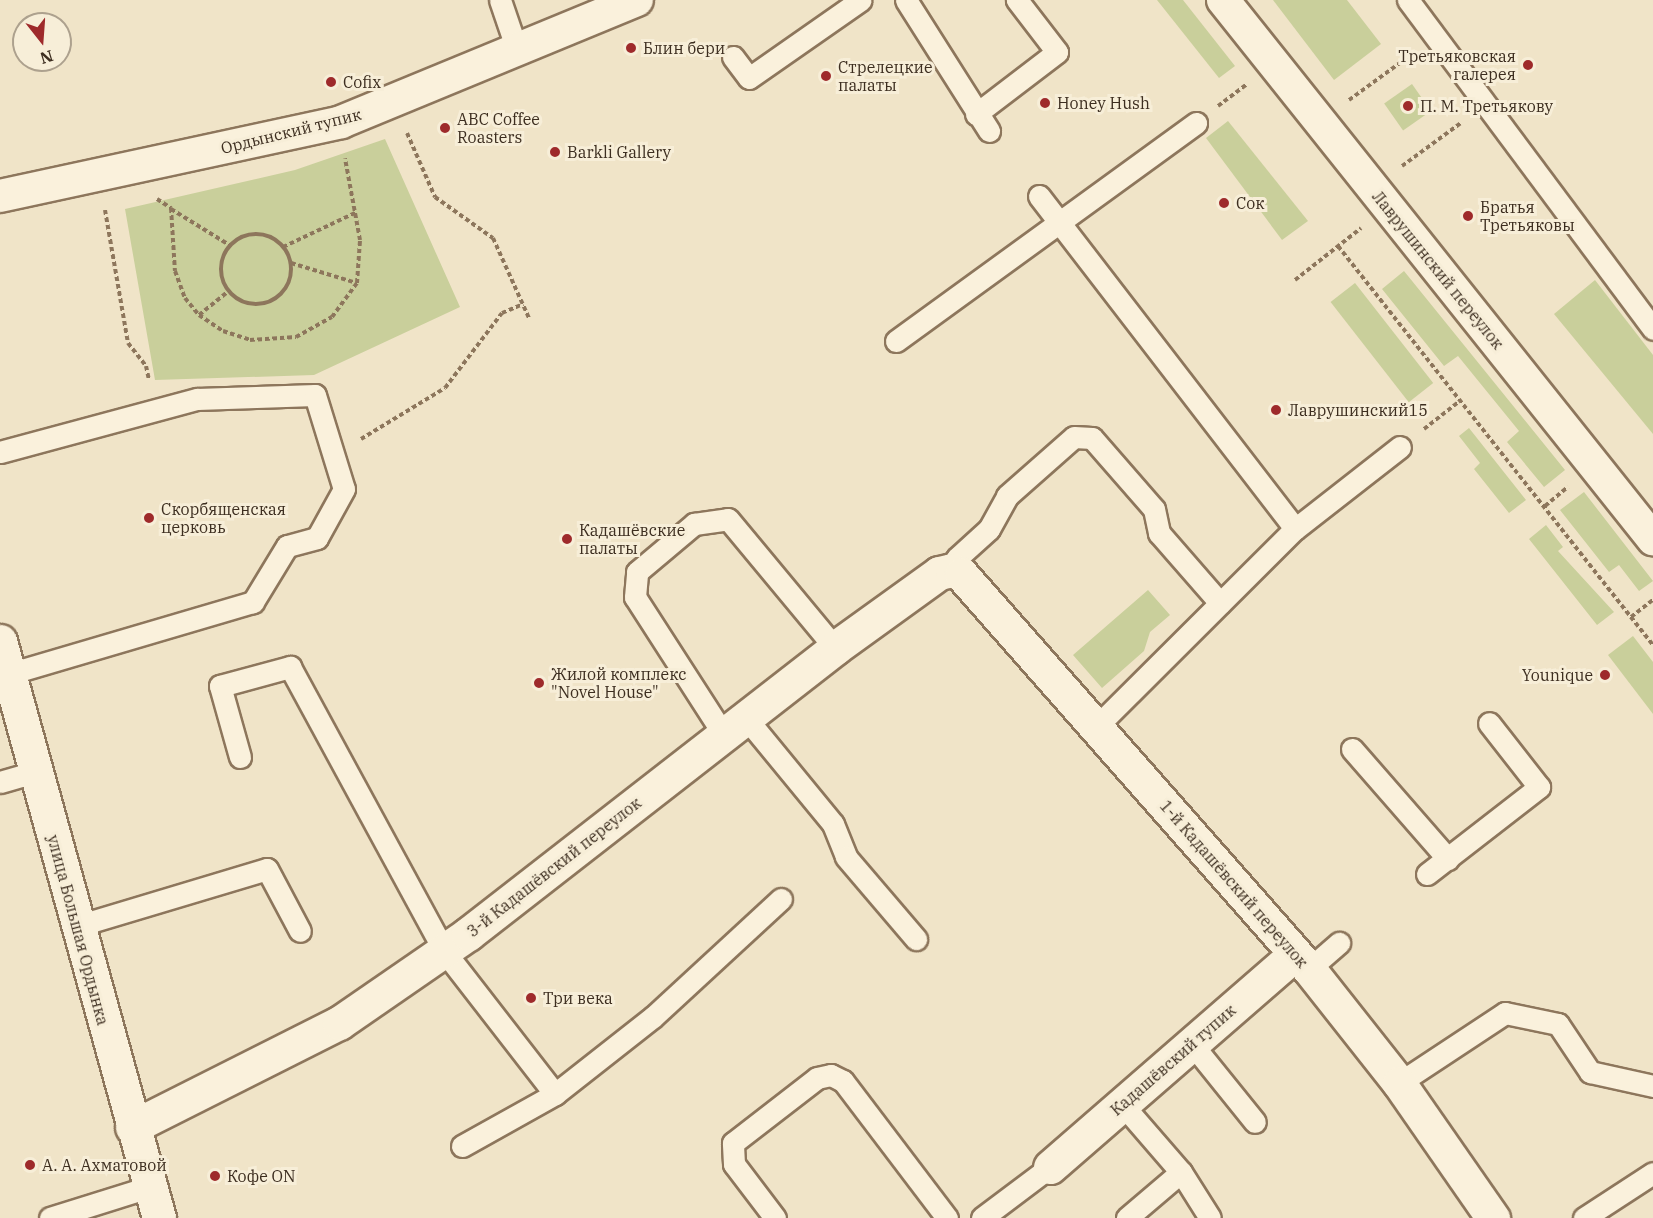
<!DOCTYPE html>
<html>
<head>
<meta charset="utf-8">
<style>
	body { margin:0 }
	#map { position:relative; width:1653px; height:1218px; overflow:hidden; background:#f0e4c8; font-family:"IBM Plex Serif",serif }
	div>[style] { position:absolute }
	.green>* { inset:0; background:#c9cf9b; transform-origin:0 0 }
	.path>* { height:4px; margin-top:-2px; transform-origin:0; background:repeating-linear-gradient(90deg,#8d765c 0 4.5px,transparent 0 7.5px) }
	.path>.ring { margin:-2px; padding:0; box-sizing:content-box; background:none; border:4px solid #8d765c; border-radius:50% }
	.roads { filter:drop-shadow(2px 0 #8d765c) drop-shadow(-2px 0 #8d765c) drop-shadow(0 2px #8d765c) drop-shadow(0 -2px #8d765c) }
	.service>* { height:21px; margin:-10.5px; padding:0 10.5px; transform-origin:10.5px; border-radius:10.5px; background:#faf1dc }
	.pedestrian>* { height:32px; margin:-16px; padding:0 16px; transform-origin:16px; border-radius:16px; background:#faf1dc }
	.minor>* { height:33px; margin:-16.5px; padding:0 16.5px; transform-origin:16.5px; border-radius:16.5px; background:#faf1dc }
	.secondary>* { height:33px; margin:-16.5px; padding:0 16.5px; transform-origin:16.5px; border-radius:16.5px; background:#faf1dc }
	.dots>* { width:16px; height:16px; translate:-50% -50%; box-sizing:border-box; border:3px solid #f7eed8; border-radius:50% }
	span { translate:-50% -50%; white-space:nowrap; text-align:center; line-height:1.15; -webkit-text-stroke:6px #f7eed8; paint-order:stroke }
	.poi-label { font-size:16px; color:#3d2e20 }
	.left { translate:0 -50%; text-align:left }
	.right { translate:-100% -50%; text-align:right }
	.street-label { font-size:16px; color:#3d2e20 }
	.north { position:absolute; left:12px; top:12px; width:60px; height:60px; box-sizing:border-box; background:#f7eed8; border:2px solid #ada18e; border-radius:50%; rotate:163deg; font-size:16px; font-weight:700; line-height:24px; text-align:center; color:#3d2e20 }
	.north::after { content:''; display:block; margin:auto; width:21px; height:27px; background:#9e2a2b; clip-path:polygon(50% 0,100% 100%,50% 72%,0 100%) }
</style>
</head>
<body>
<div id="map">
	<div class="green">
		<i style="clip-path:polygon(1157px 0,1183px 0,1235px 66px,1219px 78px)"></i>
		<i style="clip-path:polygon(1273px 0,1347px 0,1381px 44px,1334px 80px)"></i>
		<i style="left:1412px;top:84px;width:33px;height:34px;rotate:55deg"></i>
		<i style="clip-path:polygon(1228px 121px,1308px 221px,1282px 240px,1206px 138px)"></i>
		<i style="clip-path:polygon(385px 139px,460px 307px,314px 375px,155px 380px,125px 209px,295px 170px)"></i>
		<i style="clip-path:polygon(1404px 271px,1565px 470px,1544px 487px,1507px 442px,1519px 431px,1458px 356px,1444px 366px,1382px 289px)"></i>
		<i style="clip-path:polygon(1595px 280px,1653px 355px,1653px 434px,1554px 314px)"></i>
		<i style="left:1355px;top:283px;width:127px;height:31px;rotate:52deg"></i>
		<i style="clip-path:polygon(1469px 428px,1526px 500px,1509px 513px,1474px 469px,1480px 463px,1459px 436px)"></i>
		<i style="clip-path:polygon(1584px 492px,1653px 581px,1639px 591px,1619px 565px,1609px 572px,1560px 510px)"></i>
		<i style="clip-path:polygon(1546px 525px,1563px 547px,1558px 551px,1614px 612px,1597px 625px,1529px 539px)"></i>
		<i style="clip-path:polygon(1148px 590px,1170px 615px,1150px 632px,1144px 651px,1102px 688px,1073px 655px)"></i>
		<i style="clip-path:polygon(1633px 636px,1653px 662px,1653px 714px,1608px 655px)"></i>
	</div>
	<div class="path">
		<i style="left:1349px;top:100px;width:77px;rotate:-36deg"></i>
		<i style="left:1218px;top:106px;width:35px;rotate:-37deg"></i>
		<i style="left:407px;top:133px;width:70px;rotate:66.4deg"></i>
		<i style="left:435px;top:197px;width:71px;rotate:35.3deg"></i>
		<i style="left:493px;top:238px;width:88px;rotate:65.8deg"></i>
		<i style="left:1402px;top:166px;width:73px;rotate:-36.1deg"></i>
		<i style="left:157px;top:199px;width:17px;rotate:33deg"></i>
		<i style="left:171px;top:208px;width:63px;rotate:86.4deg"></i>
		<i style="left:175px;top:271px;width:29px;rotate:70deg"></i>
		<i style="left:185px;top:298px;width:22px;rotate:51deg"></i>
		<i style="left:199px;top:315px;width:29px;rotate:34deg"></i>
		<i style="left:223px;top:331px;width:28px;rotate:18deg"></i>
		<i style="left:250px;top:340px;width:46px;rotate:-3.7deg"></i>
		<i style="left:296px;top:337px;width:41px;rotate:-29.1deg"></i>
		<i style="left:332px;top:317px;width:42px;rotate:-53.7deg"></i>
		<i style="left:357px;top:283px;width:43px;rotate:-86deg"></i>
		<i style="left:360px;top:240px;width:83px;rotate:-100.4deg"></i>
		<i style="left:171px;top:209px;width:70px;rotate:31.7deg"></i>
		<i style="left:105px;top:210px;width:135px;rotate:80.2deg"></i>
		<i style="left:128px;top:343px;width:29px;rotate:52deg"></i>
		<i style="left:146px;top:366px;width:14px;rotate:78deg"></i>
		<i class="ring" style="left:221px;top:234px;width:66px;height:66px"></i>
		<i style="left:1338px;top:246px;width:508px;rotate:51.71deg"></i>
		<i style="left:283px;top:247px;width:80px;rotate:-25.3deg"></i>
		<i style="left:291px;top:263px;width:69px;rotate:16.9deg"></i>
		<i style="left:1295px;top:280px;width:84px;rotate:-38.2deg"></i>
		<i style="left:199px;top:315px;width:38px;rotate:-39deg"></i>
		<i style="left:1424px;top:429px;width:47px;rotate:-38.1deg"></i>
		<i style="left:361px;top:439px;width:98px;rotate:-31.3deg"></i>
		<i style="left:445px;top:388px;width:94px;rotate:-52.8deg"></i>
		<i style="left:502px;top:313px;width:23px;rotate:-23deg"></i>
		<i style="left:1545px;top:506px;width:30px;rotate:-40deg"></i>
		<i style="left:1631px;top:617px;width:28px;rotate:-38deg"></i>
	</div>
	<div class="roads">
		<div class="service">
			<i style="left:500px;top:0;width:53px;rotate:71.2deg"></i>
			<i style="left:906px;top:0;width:155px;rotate:57.6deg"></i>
			<i style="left:1408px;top:0;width:410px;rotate:53.3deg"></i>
			<i style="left:733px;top:57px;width:26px;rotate:53deg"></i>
			<i style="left:749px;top:78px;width:136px;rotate:-34.9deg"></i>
			<i style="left:976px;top:114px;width:102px;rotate:-37.4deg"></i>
			<i style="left:1057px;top:52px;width:66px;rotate:-127.6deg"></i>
			<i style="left:1039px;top:196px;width:420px;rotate:52.4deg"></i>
			<i style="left:896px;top:341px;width:371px;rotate:-36deg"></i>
			<i style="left:0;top:452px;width:204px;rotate:-15.1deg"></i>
			<i style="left:197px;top:399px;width:118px;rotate:-1.9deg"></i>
			<i style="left:315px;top:395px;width:98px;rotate:72.9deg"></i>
			<i style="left:344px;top:489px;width:56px;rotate:118.9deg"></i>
			<i style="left:317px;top:538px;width:31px;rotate:165deg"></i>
			<i style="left:287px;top:546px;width:66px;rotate:121.3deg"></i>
			<i style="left:253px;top:602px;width:254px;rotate:163.6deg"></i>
			<i style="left:952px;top:570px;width:13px;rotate:-67deg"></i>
			<i style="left:957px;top:558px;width:43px;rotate:-42.2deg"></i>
			<i style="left:989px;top:529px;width:38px;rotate:-61deg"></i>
			<i style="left:1007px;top:496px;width:89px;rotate:-41.4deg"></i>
			<i style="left:1074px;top:437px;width:18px;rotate:3deg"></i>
			<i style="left:1092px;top:438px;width:94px;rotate:48.9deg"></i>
			<i style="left:1154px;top:509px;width:25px;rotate:78deg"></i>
			<i style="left:1159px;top:533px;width:93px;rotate:48.9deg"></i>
			<i style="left:746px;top:718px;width:137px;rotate:50.6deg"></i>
			<i style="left:833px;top:824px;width:35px;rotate:68deg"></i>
			<i style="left:846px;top:857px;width:108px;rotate:49.5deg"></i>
			<i style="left:1096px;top:727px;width:281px;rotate:-44.9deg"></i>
			<i style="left:1295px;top:529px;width:133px;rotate:-38deg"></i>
			<i style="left:724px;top:735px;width:164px;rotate:-122.8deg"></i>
			<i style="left:635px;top:597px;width:25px;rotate:-85deg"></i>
			<i style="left:637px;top:572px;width:75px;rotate:-40.1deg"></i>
			<i style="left:694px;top:524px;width:34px;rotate:-8deg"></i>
			<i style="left:728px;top:519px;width:168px;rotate:50.3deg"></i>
			<i style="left:1352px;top:749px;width:146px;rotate:48.9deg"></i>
			<i style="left:240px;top:757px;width:74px;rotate:-105.7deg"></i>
			<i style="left:220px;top:686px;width:73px;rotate:-15.2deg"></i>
			<i style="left:290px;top:667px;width:323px;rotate:61.5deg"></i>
			<i style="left:444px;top:951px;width:181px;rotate:52.2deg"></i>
			<i style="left:555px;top:1094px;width:125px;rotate:-38.2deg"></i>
			<i style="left:653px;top:1017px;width:174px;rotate:-42.7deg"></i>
			<i style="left:0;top:782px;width:36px;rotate:-16deg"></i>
			<i style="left:1427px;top:874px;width:142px;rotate:-37.8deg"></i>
			<i style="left:1539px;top:787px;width:81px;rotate:-128deg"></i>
			<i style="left:77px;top:926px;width:198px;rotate:-16.7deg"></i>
			<i style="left:267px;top:869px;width:70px;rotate:62deg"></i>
			<i style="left:1309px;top:969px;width:40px;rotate:-41deg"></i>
			<i style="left:1192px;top:1044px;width:100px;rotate:51.1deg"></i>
			<i style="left:1399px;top:1083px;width:127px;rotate:-33.4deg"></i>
			<i style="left:1505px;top:1013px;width:54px;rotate:11.7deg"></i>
			<i style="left:1558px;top:1024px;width:58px;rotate:56.3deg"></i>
			<i style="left:1590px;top:1072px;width:65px;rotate:12.5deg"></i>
			<i style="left:1122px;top:1104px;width:90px;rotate:49.1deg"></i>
			<i style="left:1181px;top:1172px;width:71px;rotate:139.6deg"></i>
			<i style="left:462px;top:1146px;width:107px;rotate:-29.2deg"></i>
			<i style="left:1181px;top:1172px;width:54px;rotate:57.8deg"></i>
			<i style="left:50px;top:1218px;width:104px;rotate:-17.4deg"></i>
			<i style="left:775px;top:1218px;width:68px;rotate:-127.2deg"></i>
			<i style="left:734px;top:1164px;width:21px;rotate:-93deg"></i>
			<i style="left:733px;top:1143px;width:106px;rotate:-37.7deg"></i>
			<i style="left:817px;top:1078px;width:14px;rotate:-12deg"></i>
			<i style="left:831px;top:1075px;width:13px;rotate:27deg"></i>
			<i style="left:843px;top:1081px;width:172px;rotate:52.8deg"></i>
			<i style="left:982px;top:1218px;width:85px;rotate:-36.9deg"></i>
			<i style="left:1584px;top:1218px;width:82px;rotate:-33.1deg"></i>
		</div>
		<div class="pedestrian">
			<i style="left:1223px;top:0;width:690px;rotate:51.42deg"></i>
			<i style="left:0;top:196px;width:349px;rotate:-12.2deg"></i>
			<i style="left:341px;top:122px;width:320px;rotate:-22.4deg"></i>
		</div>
		<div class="minor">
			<i style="left:132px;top:1127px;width:232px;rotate:-26.7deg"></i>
			<i style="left:339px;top:1023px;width:157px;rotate:-34.6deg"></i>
			<i style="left:468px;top:934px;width:465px;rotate:-37.9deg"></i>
			<i style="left:835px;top:648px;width:128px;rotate:-35.8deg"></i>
			<i style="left:939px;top:573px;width:13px;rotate:-13deg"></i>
			<i style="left:952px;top:570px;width:10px;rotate:24deg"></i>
			<i style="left:961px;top:574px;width:526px;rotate:48.62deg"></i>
			<i style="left:1309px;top:969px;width:145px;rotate:51.7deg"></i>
			<i style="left:1399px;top:1083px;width:165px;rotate:55.2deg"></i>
			<i style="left:1050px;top:1167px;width:325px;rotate:-41deg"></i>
		</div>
		<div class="secondary">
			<i style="left:0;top:641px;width:599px;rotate:74.59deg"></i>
		</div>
	</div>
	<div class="dots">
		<i style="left:631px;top:48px;background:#9e2a2b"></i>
		<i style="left:1528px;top:65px;background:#9e2a2b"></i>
		<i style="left:826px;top:76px;background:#9e2a2b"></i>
		<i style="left:331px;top:82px;background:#9e2a2b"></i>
		<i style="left:1045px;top:103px;background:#9e2a2b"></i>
		<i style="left:1408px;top:106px;background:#9e2a2b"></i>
		<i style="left:445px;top:128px;background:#9e2a2b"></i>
		<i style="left:555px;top:152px;background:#9e2a2b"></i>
		<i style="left:1224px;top:203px;background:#9e2a2b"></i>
		<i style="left:1468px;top:216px;background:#9e2a2b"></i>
		<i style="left:1276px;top:410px;background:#9e2a2b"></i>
		<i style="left:149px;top:518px;background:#9e2a2b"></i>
		<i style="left:567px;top:539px;background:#9e2a2b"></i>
		<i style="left:1605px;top:675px;background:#9e2a2b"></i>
		<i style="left:539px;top:683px;background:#9e2a2b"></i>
		<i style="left:531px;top:998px;background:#9e2a2b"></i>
		<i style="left:30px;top:1165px;background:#9e2a2b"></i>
		<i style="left:215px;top:1176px;background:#9e2a2b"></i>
	</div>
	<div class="poi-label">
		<span class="left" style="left:643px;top:48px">Блин бери</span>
		<span class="right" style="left:1516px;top:65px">Третьяковская<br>галерея</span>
		<span class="left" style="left:838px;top:76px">Стрелецкие<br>палаты</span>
		<span class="left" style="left:343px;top:82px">Cofix</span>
		<span class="left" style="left:1057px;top:103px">Honey Hush</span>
		<span class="left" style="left:1420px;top:106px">П. М. Третьякову</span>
		<span class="left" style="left:457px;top:128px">ABC Coffee<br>Roasters</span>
		<span class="left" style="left:567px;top:152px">Barkli Gallery</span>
		<span class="left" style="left:1236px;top:203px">Сок</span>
		<span class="left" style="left:1480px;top:216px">Братья<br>Третьяковы</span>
		<span class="left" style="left:1288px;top:410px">Лаврушинский15</span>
		<span class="left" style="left:161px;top:518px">Скорбященская<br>церковь</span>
		<span class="left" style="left:579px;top:539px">Кадашёвские<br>палаты</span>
		<span class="left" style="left:551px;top:683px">Жилой комплекс<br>"Novel House"</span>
		<span class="right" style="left:1593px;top:675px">Younique</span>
		<span class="left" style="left:543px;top:998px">Три века</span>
		<span class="left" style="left:42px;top:1165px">А. А. Ахматовой</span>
		<span class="left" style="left:227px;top:1176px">Кофе ON</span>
	</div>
	<div class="street-label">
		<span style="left:291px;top:131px;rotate:-14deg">Ордынский тупик</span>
		<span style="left:1438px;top:270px;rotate:51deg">Лаврушинский переулок</span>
		<span style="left:554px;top:867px;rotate:-38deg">3-й Кадашёвский переулок</span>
		<span style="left:1234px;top:884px;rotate:49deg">1-й Кадашёвский переулок</span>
		<span style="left:78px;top:930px;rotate:75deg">улица Большая Ордынка</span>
		<span style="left:1173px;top:1060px;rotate:-41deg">Кадашёвский тупик</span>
	</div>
	<div class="north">N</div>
</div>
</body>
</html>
